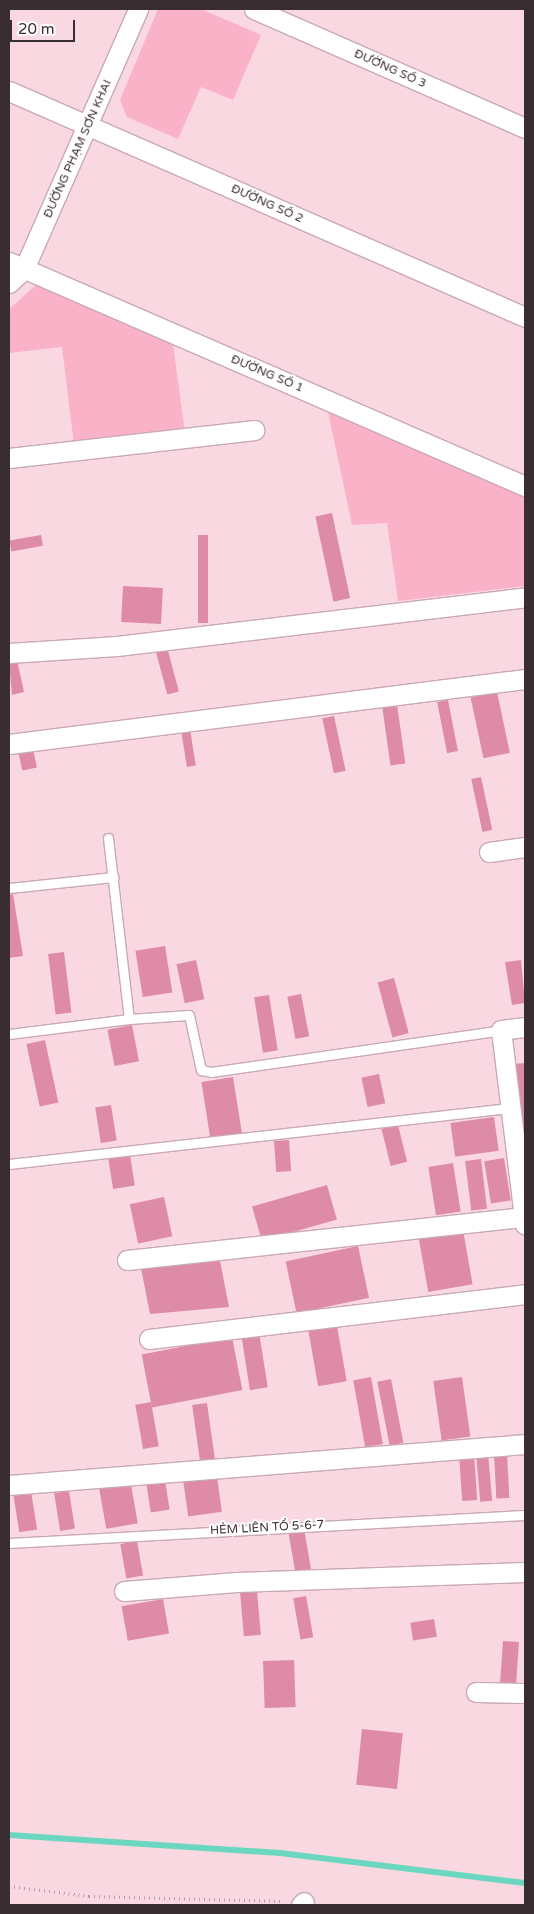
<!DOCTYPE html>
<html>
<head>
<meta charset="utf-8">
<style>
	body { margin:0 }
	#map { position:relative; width:534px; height:1914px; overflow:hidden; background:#fad8e2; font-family:"Varela Round",sans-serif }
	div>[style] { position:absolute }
	.green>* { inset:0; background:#fab2c9 }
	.stream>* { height:6px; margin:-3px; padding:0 3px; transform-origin:3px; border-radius:3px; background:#6cd7c0 }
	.building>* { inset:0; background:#de8ba7; transform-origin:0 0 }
	.path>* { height:3px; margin-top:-1.5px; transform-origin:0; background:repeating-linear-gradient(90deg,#b59ba3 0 1px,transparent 0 5px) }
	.roads { filter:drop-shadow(1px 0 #c9a9b2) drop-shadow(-1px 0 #c9a9b2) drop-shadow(0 1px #c9a9b2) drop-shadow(0 -1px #c9a9b2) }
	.lane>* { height:9px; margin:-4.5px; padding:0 4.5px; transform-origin:4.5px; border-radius:4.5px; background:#fff }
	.street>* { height:19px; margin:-9.5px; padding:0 9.5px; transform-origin:9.5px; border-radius:9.5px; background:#fff }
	span { translate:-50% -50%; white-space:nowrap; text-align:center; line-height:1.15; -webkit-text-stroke:4px #fff; paint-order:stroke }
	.street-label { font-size:12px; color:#3a2d31 }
	.frame { position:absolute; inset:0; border:10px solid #3a2d31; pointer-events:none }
	.scale { position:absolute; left:10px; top:20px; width:65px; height:22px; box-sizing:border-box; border:2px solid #3a2d31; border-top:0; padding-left:6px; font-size:15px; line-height:18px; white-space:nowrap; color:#3a2d31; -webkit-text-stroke:4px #fff; paint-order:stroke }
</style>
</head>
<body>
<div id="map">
	<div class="green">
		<i style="clip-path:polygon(158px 9px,201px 9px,261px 35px,233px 100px,201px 87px,178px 139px,127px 117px,120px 100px)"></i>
		<i style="clip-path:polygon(36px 285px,173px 344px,185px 433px,74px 445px,62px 347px,9px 353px,9px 309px)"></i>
		<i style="clip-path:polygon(328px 412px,525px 497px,525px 586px,398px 601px,387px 523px,352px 525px)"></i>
	</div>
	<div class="stream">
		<i style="left:9px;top:1835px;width:272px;rotate:3.8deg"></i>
		<i style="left:280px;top:1853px;width:247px;rotate:7deg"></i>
	</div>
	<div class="building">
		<i style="left:332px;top:513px;width:87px;height:17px;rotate:78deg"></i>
		<i style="left:41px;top:535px;width:11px;height:32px;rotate:80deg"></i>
		<i style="left:198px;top:535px;width:10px;height:88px"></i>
		<i style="left:123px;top:586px;width:40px;height:36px;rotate:3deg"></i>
		<i style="left:167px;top:647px;width:46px;height:12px;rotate:75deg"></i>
		<i style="clip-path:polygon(17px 660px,24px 692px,12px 695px,9px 662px)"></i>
		<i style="left:497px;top:692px;width:62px;height:27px;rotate:78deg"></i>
		<i style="left:448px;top:700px;width:52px;height:11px;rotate:79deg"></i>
		<i style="left:397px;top:704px;width:60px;height:15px;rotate:82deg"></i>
		<i style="left:334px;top:716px;width:56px;height:12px;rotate:78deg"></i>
		<i style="left:190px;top:729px;width:37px;height:9px;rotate:81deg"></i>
		<i style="left:32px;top:744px;width:24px;height:15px;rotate:78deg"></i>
		<i style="left:481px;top:777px;width:54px;height:10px;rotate:78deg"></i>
		<i style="clip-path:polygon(13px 894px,23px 956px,9px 958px,9px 895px)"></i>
		<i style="left:165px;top:946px;width:47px;height:30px;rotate:81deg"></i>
		<i style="left:64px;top:952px;width:61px;height:16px;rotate:83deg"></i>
		<i style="left:196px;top:960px;width:40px;height:20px;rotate:78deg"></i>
		<i style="clip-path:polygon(521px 960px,525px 1003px,512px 1005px,505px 962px)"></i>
		<i style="left:394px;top:978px;width:57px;height:17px;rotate:75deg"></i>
		<i style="left:301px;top:994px;width:43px;height:14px;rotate:79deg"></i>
		<i style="left:269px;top:995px;width:56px;height:15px;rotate:81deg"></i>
		<i style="left:132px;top:1025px;width:37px;height:25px;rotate:79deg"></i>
		<i style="left:45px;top:1040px;width:64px;height:19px;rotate:78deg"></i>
		<i style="clip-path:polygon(525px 1063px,525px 1149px,512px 1064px)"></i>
		<i style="left:379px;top:1074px;width:30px;height:18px;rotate:78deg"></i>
		<i style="left:233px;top:1077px;width:57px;height:32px;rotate:81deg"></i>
		<i style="left:111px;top:1105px;width:36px;height:16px;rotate:81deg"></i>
		<i style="left:494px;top:1117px;width:34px;height:44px;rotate:82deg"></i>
		<i style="left:398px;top:1125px;width:38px;height:17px;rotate:76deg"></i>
		<i style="left:289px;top:1140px;width:31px;height:15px;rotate:86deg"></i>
		<i style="left:130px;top:1155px;width:31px;height:22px;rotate:81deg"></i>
		<i style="left:504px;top:1158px;width:43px;height:20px;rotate:81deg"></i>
		<i style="left:481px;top:1159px;width:50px;height:16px;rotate:83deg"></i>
		<i style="left:453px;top:1163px;width:49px;height:25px;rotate:81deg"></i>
		<i style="left:327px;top:1185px;width:36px;height:78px;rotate:74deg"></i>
		<i style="left:164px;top:1197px;width:40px;height:35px;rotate:78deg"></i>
		<i style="left:463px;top:1230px;width:55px;height:45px;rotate:80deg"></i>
		<i style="left:358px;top:1246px;width:53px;height:74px;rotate:78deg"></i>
		<i style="clip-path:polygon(220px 1261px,229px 1307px,150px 1314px,140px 1263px)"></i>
		<i style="left:337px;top:1326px;width:56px;height:29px;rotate:80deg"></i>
		<i style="left:259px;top:1332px;width:56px;height:18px;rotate:81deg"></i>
		<i style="left:232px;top:1337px;width:54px;height:92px;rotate:79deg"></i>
		<i style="left:371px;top:1377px;width:68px;height:18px;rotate:80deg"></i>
		<i style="left:462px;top:1377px;width:60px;height:29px;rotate:82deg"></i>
		<i style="left:391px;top:1379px;width:65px;height:14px;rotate:79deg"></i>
		<i style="left:151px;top:1402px;width:45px;height:16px;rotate:80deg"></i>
		<i style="left:207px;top:1403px;width:61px;height:15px;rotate:82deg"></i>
		<i style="left:488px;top:1453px;width:48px;height:12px;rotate:85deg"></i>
		<i style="left:507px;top:1453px;width:45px;height:13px;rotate:87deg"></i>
		<i style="left:474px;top:1454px;width:46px;height:15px;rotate:86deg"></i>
		<i style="left:164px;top:1474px;width:36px;height:19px;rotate:81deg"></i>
		<i style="left:217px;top:1477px;width:35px;height:34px;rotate:82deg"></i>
		<i style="left:130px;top:1479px;width:45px;height:32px;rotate:80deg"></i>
		<i style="left:31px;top:1491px;width:39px;height:18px;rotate:81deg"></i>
		<i style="left:69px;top:1491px;width:38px;height:15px;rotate:81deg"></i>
		<i style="left:304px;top:1529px;width:41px;height:16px;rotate:80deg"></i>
		<i style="left:137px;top:1541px;width:35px;height:17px;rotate:80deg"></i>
		<i style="left:257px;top:1591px;width:44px;height:17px;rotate:85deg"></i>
		<i style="left:306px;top:1596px;width:42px;height:13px;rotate:80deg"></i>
		<i style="left:163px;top:1599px;width:35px;height:42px;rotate:80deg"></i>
		<i style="left:434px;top:1619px;width:18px;height:24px;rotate:81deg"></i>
		<i style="left:503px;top:1641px;width:16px;height:44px;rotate:4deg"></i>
		<i style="left:294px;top:1660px;width:47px;height:31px;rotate:88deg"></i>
		<i style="left:362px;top:1729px;width:41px;height:56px;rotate:6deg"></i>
	</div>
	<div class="path">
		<i style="left:9px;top:1886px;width:81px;rotate:7.1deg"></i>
		<i style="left:89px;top:1896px;width:194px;rotate:1.5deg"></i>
	</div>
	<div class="roads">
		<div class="lane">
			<i style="left:108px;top:838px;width:182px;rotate:83.4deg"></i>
			<i style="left:129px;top:1019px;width:60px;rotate:-3.8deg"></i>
			<i style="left:189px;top:1015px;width:56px;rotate:77.7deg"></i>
			<i style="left:201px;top:1070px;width:10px;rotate:11deg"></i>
			<i style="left:211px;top:1072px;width:293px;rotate:-8.2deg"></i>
			<i style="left:9px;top:888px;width:105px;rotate:-6deg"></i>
			<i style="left:9px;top:1034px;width:121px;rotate:-7.1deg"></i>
			<i style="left:9px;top:1164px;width:503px;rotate:-6.39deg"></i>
			<i style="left:9px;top:1543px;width:517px;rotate:-3.11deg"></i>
		</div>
		<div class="street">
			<i style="left:254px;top:9px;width:296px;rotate:23.7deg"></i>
			<i style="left:9px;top:91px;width:563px;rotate:23.65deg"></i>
			<i style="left:9px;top:262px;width:563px;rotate:23.47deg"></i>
			<i style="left:9px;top:283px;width:21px;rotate:-43deg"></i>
			<i style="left:24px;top:269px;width:284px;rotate:-66.3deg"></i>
			<i style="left:9px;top:458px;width:247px;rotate:-6.5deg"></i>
			<i style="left:9px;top:653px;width:108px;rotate:-3.7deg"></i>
			<i style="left:117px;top:646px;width:411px;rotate:-6.8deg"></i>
			<i style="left:9px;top:744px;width:520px;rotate:-7.18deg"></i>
			<i style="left:489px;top:852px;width:36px;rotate:-8deg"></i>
			<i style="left:525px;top:1027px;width:24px;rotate:173deg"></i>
			<i style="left:501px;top:1030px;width:196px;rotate:83deg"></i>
			<i style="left:127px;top:1260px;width:399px;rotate:-6.2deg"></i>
			<i style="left:149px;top:1339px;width:379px;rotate:-6.8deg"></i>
			<i style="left:9px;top:1485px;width:518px;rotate:-4.54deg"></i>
			<i style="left:124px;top:1591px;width:113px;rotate:-4.6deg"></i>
			<i style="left:237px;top:1582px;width:288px;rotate:-2deg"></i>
			<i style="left:476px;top:1692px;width:49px;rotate:1.2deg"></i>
			<i style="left:301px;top:1905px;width:4px;rotate:-45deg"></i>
		</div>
	</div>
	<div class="street-label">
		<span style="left:390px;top:69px;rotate:24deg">ĐƯỜNG SỐ 3</span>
		<span style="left:78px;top:149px;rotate:-66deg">ĐƯỜNG PHẠM SƠN KHAI</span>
		<span style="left:267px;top:204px;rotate:24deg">ĐƯỜNG SỐ 2</span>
		<span style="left:267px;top:374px;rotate:23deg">ĐƯỜNG SỐ 1</span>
		<span style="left:267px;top:1528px;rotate:-3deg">HẺM LIÊN TỔ 5-6-7</span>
	</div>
	<div class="frame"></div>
	<div class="scale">20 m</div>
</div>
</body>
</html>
